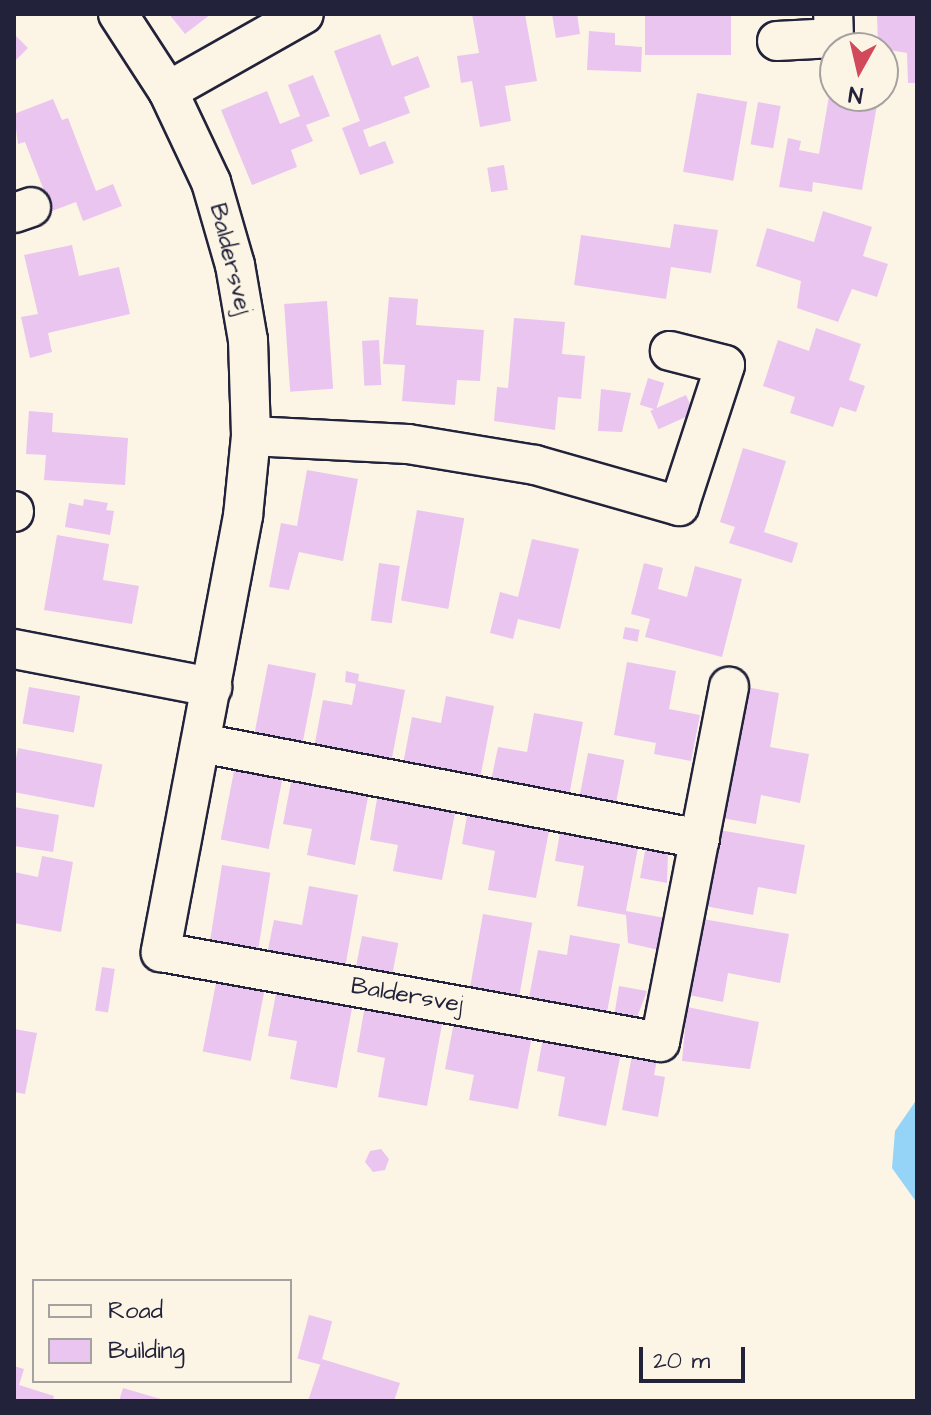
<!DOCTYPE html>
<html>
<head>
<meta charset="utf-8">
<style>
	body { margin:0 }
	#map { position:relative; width:931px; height:1415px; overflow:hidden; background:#fcf5e5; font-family:"Architects Daughter",sans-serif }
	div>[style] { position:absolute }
	.water>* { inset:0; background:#96d4f7 }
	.building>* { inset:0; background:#eac5ef; transform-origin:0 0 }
	.roads { filter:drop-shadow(2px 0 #22223b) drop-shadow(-2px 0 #22223b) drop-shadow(0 2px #22223b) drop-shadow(0 -2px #22223b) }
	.street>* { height:38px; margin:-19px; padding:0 19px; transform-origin:19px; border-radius:19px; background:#fcf5e5 }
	span { translate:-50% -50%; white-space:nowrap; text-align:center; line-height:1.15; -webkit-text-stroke:6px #fcf5e5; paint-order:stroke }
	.street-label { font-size:24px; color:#22223b }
	.frame { position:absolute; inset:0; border:16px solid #22223b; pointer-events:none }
	.legend { position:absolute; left:32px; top:1279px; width:260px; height:104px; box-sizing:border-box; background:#fcf5e5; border:2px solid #a5a1a1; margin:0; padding:10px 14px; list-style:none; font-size:24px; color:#22223b }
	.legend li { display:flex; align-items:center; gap:16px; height:40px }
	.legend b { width:40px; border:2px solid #a5a1a1 }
	.north { position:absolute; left:819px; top:32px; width:80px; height:80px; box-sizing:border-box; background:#fcf5e5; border:2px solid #a5a1a1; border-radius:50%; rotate:188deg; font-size:22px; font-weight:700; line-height:32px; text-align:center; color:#22223b }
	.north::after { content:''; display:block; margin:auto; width:28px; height:36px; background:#d1495b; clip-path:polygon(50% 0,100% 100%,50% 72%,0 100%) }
	.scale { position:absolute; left:639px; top:1347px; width:106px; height:36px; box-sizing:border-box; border:4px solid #22223b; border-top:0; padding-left:10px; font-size:24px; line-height:28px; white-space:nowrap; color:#22223b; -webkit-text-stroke:6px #fcf5e5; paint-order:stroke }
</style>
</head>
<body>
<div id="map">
	<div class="water">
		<i style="clip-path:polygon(917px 1099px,917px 1203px,892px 1168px,895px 1131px)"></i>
	</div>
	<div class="building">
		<i style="clip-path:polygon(169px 14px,211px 14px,185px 34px)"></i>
		<i style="clip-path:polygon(472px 14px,525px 14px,537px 81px,505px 86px,511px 121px,480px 127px,472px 81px,461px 83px,457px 56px,479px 53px)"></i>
		<i style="clip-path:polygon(552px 14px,577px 14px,580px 34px,556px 38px)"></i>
		<i style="left:645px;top:14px;width:86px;height:41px"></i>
		<i style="clip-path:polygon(877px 14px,917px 14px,917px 83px,908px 83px,907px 53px,878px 48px)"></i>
		<i style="clip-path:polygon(589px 31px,615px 33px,615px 45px,642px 47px,641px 72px,587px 70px)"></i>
		<i style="clip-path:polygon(14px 34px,28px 48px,14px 62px)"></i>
		<i style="clip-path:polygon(380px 34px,392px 66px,418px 56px,430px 87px,404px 97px,410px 113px,363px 130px,369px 147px,385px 141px,394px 163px,360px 175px,342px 128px,360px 121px,334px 51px)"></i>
		<i style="clip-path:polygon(313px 75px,330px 116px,306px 125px,313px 141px,291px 150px,297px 167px,252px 185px,221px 110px,267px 91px,280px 124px,300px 116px,288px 85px)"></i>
		<i style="left:697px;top:93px;width:51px;height:80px;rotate:10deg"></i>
		<i style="clip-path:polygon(829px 96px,877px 105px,862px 190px,813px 182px,812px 192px,779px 187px,788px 138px,801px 141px,799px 150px,819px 154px)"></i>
		<i style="clip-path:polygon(53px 99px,62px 120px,68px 118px,96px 191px,113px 184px,122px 206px,83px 221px,76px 202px,52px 211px,25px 142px,18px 144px,14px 114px)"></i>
		<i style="left:758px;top:102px;width:23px;height:43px;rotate:10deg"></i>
		<i style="left:504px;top:165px;width:25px;height:17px;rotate:81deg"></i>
		<i style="clip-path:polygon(823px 211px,872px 227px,863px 256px,888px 264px,877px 297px,852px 289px,838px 322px,797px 308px,801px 281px,756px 266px,767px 228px,814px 242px)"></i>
		<i style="clip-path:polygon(674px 224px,718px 230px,711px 273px,671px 267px,666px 299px,574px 285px,581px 235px,670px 248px)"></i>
		<i style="clip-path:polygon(72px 245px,79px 276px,119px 267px,130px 314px,48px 333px,52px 352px,30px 358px,21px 317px,38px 314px,24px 255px)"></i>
		<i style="clip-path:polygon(389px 297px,418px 299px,416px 325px,484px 330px,480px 381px,457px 380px,455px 405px,402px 401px,405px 365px,383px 364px)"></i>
		<i style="left:327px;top:301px;width:88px;height:43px;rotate:86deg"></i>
		<i style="clip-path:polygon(514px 318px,565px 322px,562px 354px,585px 356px,581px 399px,558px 397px,555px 430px,494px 421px,497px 387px,508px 388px)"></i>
		<i style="clip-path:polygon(816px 328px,861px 344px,849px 380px,865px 386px,856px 412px,840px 407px,833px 427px,790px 413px,795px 397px,763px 386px,778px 340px,809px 351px)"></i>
		<i style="left:379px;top:340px;width:45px;height:17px;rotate:87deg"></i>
		<i style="left:648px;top:378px;width:17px;height:28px;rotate:17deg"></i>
		<i style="clip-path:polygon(601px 389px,631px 393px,622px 432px,598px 431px)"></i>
		<i style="left:686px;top:395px;width:20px;height:39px;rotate:66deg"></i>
		<i style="clip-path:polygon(29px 411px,53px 413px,52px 432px,128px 438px,125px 485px,44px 480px,46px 455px,26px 454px)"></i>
		<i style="clip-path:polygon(743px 448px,786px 461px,764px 532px,798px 543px,792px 563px,729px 543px,735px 527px,720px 522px)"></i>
		<i style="clip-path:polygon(307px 470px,358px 479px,343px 561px,299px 552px,289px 590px,269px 587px,281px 523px,297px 526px)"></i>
		<i style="clip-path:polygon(84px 499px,108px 503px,106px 510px,114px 511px,110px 535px,65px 527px,69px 503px,83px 506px)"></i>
		<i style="left:417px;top:510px;width:48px;height:92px;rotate:10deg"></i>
		<i style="clip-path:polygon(57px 535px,109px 544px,103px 580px,139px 586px,132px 624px,44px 610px)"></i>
		<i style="clip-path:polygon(532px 539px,579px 549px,560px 629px,518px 619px,513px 639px,490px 633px,500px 592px,518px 597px)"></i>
		<i style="left:379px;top:563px;width:21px;height:58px;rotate:8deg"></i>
		<i style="clip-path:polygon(644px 563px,663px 568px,658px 589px,687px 597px,695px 566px,742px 579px,722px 657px,645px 637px,650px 619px,631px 614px)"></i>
		<i style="left:625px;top:627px;width:15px;height:12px;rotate:11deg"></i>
		<i style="clip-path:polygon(627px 662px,676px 671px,669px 709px,700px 715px,691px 761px,654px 754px,656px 743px,614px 735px)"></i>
		<i style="left:268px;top:664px;width:49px;height:74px;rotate:11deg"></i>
		<i style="clip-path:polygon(346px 671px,359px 674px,358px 681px,405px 690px,391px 763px,314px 748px,323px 700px,352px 705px,356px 684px,345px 682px)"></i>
		<i style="left:29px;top:687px;width:52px;height:37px;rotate:10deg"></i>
		<i style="clip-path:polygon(746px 687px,779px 693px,770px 747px,809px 754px,800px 803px,761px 795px,756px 824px,722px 818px)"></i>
		<i style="clip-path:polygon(446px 696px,494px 706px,480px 779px,403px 764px,412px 717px,441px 723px)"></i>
		<i style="clip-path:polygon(534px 713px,583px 722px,569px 796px,491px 781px,498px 747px,527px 752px)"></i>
		<i style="left:18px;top:748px;width:86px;height:44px;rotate:11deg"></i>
		<i style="left:588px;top:753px;width:37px;height:45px;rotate:11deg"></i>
		<i style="left:235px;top:766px;width:49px;height:75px;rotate:11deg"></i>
		<i style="clip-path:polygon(292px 777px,369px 792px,355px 865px,307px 855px,312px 829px,283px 824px)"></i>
		<i style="clip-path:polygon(378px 793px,456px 808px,442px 880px,393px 871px,398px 845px,370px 840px)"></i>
		<i style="clip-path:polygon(14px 807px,59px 815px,53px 852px,14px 846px)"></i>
		<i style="clip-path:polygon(468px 810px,550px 826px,536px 898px,488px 890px,495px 851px,462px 844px)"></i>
		<i style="clip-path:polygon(561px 827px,639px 842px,626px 911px,665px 918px,659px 950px,628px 943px,626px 915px,577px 906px,584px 866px,555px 861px)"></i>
		<i style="clip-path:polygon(719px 830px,805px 845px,796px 894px,758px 887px,753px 915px,705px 906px)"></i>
		<i style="clip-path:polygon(646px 846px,668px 851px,667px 883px,640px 878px)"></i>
		<i style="clip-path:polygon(42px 856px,73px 862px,61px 932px,14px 923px,14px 872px,38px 877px)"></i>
		<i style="left:222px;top:865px;width:49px;height:79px;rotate:9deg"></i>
		<i style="clip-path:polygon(309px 886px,358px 895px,345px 968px,267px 954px,274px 920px,302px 925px)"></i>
		<i style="left:483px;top:914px;width:50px;height:78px;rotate:10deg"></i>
		<i style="clip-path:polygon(703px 919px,789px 934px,780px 983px,728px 973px,723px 1002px,689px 995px)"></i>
		<i style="clip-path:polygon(570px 935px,620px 944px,606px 1017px,528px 1003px,538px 950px,567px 955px)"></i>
		<i style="left:362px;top:936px;width:37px;height:36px;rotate:11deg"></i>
		<i style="left:102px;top:967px;width:13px;height:44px;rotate:9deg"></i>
		<i style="left:217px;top:978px;width:49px;height:75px;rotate:11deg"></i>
		<i style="clip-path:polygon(619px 986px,647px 991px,636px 1020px,614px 1017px)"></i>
		<i style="clip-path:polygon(277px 988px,353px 1003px,337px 1088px,290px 1079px,297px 1041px,268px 1036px)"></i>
		<i style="clip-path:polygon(365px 1005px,443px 1019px,427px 1106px,378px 1097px,385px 1058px,357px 1052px)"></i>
		<i style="clip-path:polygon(687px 1007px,759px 1022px,750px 1069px,682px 1061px)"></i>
		<i style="clip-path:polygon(454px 1022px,532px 1036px,518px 1109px,469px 1100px,474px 1075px,445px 1069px)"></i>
		<i style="clip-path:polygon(14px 1029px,37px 1033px,25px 1094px,14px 1092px)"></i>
		<i style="clip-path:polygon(543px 1038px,621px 1053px,606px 1126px,558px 1116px,565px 1077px,537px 1071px)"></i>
		<i style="clip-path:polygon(632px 1055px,657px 1060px,654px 1075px,665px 1077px,658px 1117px,622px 1110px)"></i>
		<i style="clip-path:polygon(381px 1149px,389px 1159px,385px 1170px,373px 1172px,365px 1162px,370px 1151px)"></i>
		<i style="left:309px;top:1315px;width:24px;height:45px;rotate:15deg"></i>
		<i style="clip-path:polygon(322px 1359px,400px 1383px,394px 1401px,308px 1401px)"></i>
		<i style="clip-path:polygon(14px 1366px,24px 1369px,19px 1385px,54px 1396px,53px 1401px,14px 1401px)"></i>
		<i style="clip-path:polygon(123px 1388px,164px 1400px,164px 1401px,119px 1401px)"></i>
	</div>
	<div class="roads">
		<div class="street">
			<i style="left:118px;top:14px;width:92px;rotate:57deg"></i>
			<i style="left:168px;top:91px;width:101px;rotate:64.7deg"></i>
			<i style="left:211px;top:182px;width:86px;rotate:73.9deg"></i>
			<i style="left:235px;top:265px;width:76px;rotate:80.2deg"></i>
			<i style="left:248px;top:340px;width:96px;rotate:88.2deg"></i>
			<i style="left:251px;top:436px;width:80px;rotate:95.7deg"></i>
			<i style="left:243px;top:516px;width:444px;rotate:100.7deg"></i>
			<i style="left:161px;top:952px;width:507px;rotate:10.22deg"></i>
			<i style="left:660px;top:1042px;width:362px;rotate:-79deg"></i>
			<i style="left:777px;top:41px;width:57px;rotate:-3deg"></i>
			<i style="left:834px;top:38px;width:24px;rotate:-92deg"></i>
			<i style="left:168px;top:91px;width:156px;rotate:-29.5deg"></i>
			<i style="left:14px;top:213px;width:18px;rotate:-19deg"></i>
			<i style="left:251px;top:436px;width:157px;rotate:2.9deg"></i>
			<i style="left:408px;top:444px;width:129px;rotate:9.4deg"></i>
			<i style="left:535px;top:465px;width:150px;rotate:15.9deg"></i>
			<i style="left:679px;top:506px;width:148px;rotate:-71.9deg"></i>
			<i style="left:725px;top:365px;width:57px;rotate:-165.7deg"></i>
			<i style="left:14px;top:512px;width:1px;rotate:-90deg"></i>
			<i style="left:14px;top:649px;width:202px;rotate:10.9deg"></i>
			<i style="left:201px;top:743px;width:508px;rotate:10.89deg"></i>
		</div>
	</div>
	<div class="street-label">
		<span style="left:230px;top:259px;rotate:76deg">Baldersvej</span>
		<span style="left:407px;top:996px;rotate:10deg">Baldersvej</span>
	</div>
	<div class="frame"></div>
	<ul class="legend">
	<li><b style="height:10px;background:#fcf5e5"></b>Road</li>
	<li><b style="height:22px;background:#eac5ef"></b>Building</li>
	</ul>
	<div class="north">N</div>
	<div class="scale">20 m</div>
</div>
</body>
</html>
